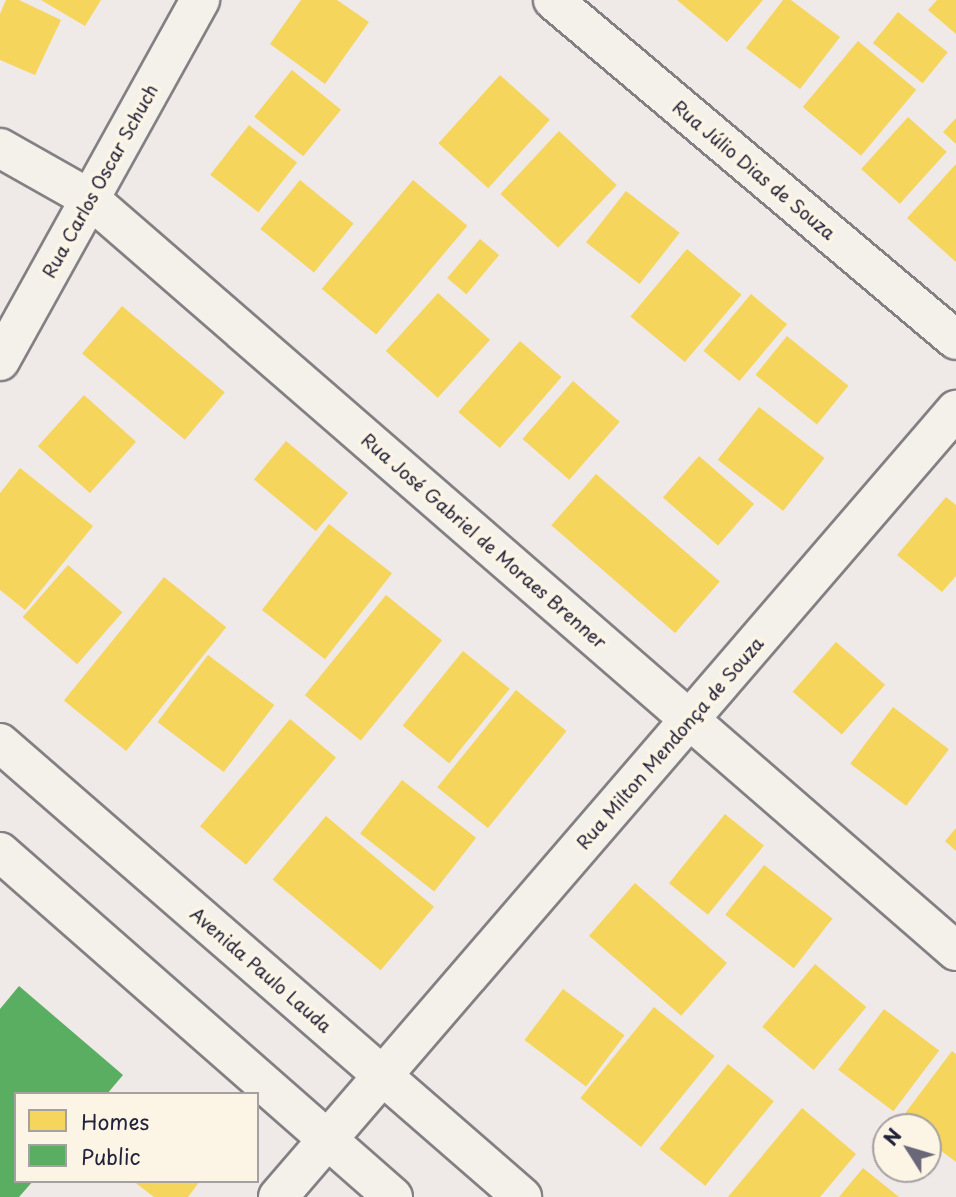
<!DOCTYPE html>
<html>
<head>
<meta charset="utf-8">
<style>
	body { margin:0 }
	#map { position:relative; width:956px; height:1197px; overflow:hidden; background:#efe9e8; font-family:"Playpen Sans",sans-serif }
	div>[style] { position:absolute }
	.homes>* { inset:0; background:#f6d55c; transform-origin:0 0 }
	.public>* { inset:0; background:#5aae61 }
	.roads { filter:drop-shadow(2px 0 #838084) drop-shadow(-2px 0 #838084) drop-shadow(0 2px #838084) drop-shadow(0 -2px #838084) }
	.minor>* { height:38px; margin:-19px; padding:0 19px; transform-origin:19px; border-radius:19px; background:#f4f1eb }
	.major>* { height:38px; margin:-19px; padding:0 19px; transform-origin:19px; border-radius:19px; background:#f4f1eb }
	span { translate:-50% -50%; white-space:nowrap; text-align:center; line-height:1.15; -webkit-text-stroke:7px #fcf5e5; paint-order:stroke }
	.street-label { font-size:18px; color:#22223b }
	.legend { position:absolute; left:14px; top:1092px; width:245px; height:91px; box-sizing:border-box; background:#fcf5e5; border:2px solid #a5a1a1; margin:0; padding:9px 12px; list-style:none; font-size:21px; color:#22223b }
	.legend li { display:flex; align-items:center; gap:14px; height:35px }
	.legend b { width:35px; border:2px solid #a5a1a1 }
	.north { position:absolute; left:872px; top:1113px; width:70px; height:70px; box-sizing:border-box; background:#fcf5e5; border:2px solid #a5a1a1; border-radius:50%; rotate:307deg; font-size:19px; font-weight:700; line-height:28px; text-align:center; color:#22223b }
	.north::after { content:''; display:block; margin:auto; width:24px; height:32px; background:#6a6878; clip-path:polygon(50% 0,100% 100%,50% 72%,0 100%) }
</style>
</head>
<body>
<div id="map">
	<div class="homes">
		<i style="clip-path:polygon(6px 0,19px 0,61px 20px,35px 75px,0 60px,0 14px)"></i>
		<i style="clip-path:polygon(41px 0,101px 0,85px 26px)"></i>
		<i style="clip-path:polygon(301px 0,337px 0,369px 22px,325px 84px,270px 44px)"></i>
		<i style="clip-path:polygon(677px 0,763px 0,727px 42px)"></i>
		<i style="clip-path:polygon(783px 0,791px 0,840px 37px,800px 89px,746px 48px)"></i>
		<i style="clip-path:polygon(937px 0,956px 0,956px 34px,928px 10px)"></i>
		<i style="left:898px;top:12px;width:64px;height:40px;rotate:39deg"></i>
		<i style="left:858px;top:41px;width:76px;height:86px;rotate:40deg"></i>
		<i style="left:292px;top:70px;width:63px;height:60px;rotate:39deg"></i>
		<i style="left:500px;top:75px;width:67px;height:92px;rotate:42deg"></i>
		<i style="left:908px;top:117px;width:52px;height:70px;rotate:42deg"></i>
		<i style="clip-path:polygon(956px 118px,956px 144px,943px 132px)"></i>
		<i style="left:249px;top:125px;width:61px;height:63px;rotate:38deg"></i>
		<i style="left:559px;top:131px;width:79px;height:86px;rotate:43deg"></i>
		<i style="clip-path:polygon(956px 164px,956px 262px,907px 218px)"></i>
		<i style="left:300px;top:180px;width:69px;height:63px;rotate:39deg"></i>
		<i style="left:413px;top:180px;width:71px;height:142px;rotate:40deg"></i>
		<i style="left:626px;top:191px;width:68px;height:65px;rotate:38deg"></i>
		<i style="left:480px;top:239px;width:25px;height:51px;rotate:40deg"></i>
		<i style="left:687px;top:249px;width:71px;height:88px;rotate:40deg"></i>
		<i style="left:438px;top:293px;width:70px;height:78px;rotate:42deg"></i>
		<i style="left:751px;top:294px;width:47px;height:74px;rotate:40deg"></i>
		<i style="left:122px;top:306px;width:134px;height:62px;rotate:40deg"></i>
		<i style="left:787px;top:336px;width:79px;height:50px;rotate:39deg"></i>
		<i style="left:520px;top:341px;width:55px;height:94px;rotate:41deg"></i>
		<i style="left:573px;top:381px;width:62px;height:77px;rotate:41deg"></i>
		<i style="left:84px;top:395px;width:70px;height:69px;rotate:42deg"></i>
		<i style="left:759px;top:407px;width:83px;height:67px;rotate:38deg"></i>
		<i style="left:286px;top:441px;width:81px;height:50px;rotate:40deg"></i>
		<i style="left:699px;top:456px;width:73px;height:55px;rotate:41deg"></i>
		<i style="clip-path:polygon(20px 468px,93px 526px,25px 610px,0 590px,0 493px)"></i>
		<i style="left:596px;top:474px;width:164px;height:68px;rotate:41deg"></i>
		<i style="clip-path:polygon(946px 497px,956px 505px,956px 576px,942px 592px,897px 555px)"></i>
		<i style="left:329px;top:524px;width:80px;height:109px;rotate:38deg"></i>
		<i style="left:68px;top:565px;width:72px;height:69px;rotate:41deg"></i>
		<i style="left:164px;top:577px;width:80px;height:159px;rotate:39deg"></i>
		<i style="left:386px;top:595px;width:72px;height:129px;rotate:39deg"></i>
		<i style="left:836px;top:642px;width:65px;height:66px;rotate:41deg"></i>
		<i style="left:463px;top:651px;width:60px;height:96px;rotate:39deg"></i>
		<i style="left:208px;top:655px;width:83px;height:84px;rotate:37deg"></i>
		<i style="left:516px;top:690px;width:65px;height:125px;rotate:39deg"></i>
		<i style="left:893px;top:707px;width:70px;height:71px;rotate:37deg"></i>
		<i style="left:290px;top:719px;width:60px;height:140px;rotate:40deg"></i>
		<i style="left:402px;top:780px;width:94px;height:68px;rotate:38deg"></i>
		<i style="left:725px;top:814px;width:50px;height:89px;rotate:39deg"></i>
		<i style="left:326px;top:816px;width:141px;height:83px;rotate:40deg"></i>
		<i style="clip-path:polygon(956px 828px,956px 851px,945px 841px)"></i>
		<i style="left:764px;top:865px;width:87px;height:63px;rotate:38deg"></i>
		<i style="left:635px;top:883px;width:122px;height:70px;rotate:41deg"></i>
		<i style="left:815px;top:964px;width:67px;height:82px;rotate:40deg"></i>
		<i style="left:563px;top:989px;width:77px;height:64px;rotate:37deg"></i>
		<i style="left:654px;top:1007px;width:78px;height:117px;rotate:39deg"></i>
		<i style="left:884px;top:1009px;width:69px;height:76px;rotate:37deg"></i>
		<i style="clip-path:polygon(952px 1051px,956px 1054px,956px 1162px,928px 1141px,928px 1127px,910px 1127px,900px 1120px)"></i>
		<i style="left:728px;top:1064px;width:59px;height:109px;rotate:39deg"></i>
		<i style="clip-path:polygon(802px 1108px,856px 1154px,820px 1197px,728px 1197px)"></i>
		<i style="clip-path:polygon(863px 1168px,899px 1197px,839px 1197px)"></i>
		<i style="clip-path:polygon(133px 1181px,200px 1181px,188px 1197px,154px 1197px)"></i>
	</div>
	<div class="public">
		<i style="clip-path:polygon(19px 986px,123px 1075px,107px 1094px,16px 1094px,16px 1181px,33px 1181px,19px 1197px,0 1197px,0 1009px)"></i>
	</div>
	<div class="roads">
		<div class="minor">
			<i style="left:553px;top:0;width:527px;rotate:40.15deg"></i>
			<i style="left:0;top:148px;width:103px;rotate:29.5deg"></i>
			<i style="left:90px;top:199px;width:1147px;rotate:40.97deg"></i>
			<i style="left:0;top:361px;width:413px;rotate:-61deg"></i>
			<i style="left:278px;top:1197px;width:1039px;rotate:-49.26deg"></i>
		</div>
		<div class="major">
			<i style="left:0;top:743px;width:692px;rotate:41.01deg"></i>
			<i style="left:0;top:852px;width:523px;rotate:41.28deg"></i>
		</div>
	</div>
	<div class="street-label">
		<span style="left:754px;top:170px;rotate:40deg">Rua Júlio Dias de Souza</span>
		<span style="left:100px;top:181px;rotate:-61deg">Rua Carlos Oscar Schuch</span>
		<span style="left:484px;top:541px;rotate:41deg">Rua José Gabriel de Moraes Brenner</span>
		<span style="left:670px;top:743px;rotate:-49deg">Rua Milton Mendonça de Souza</span>
		<span style="left:261px;top:970px;rotate:41deg">Avenida Paulo Lauda</span>
	</div>
	<ul class="legend">
	<li><b style="height:19px;background:#f6d55c"></b>Homes</li>
	<li><b style="height:19px;background:#5aae61"></b>Public</li>
	</ul>
	<div class="north">N</div>
</div>
</body>
</html>
